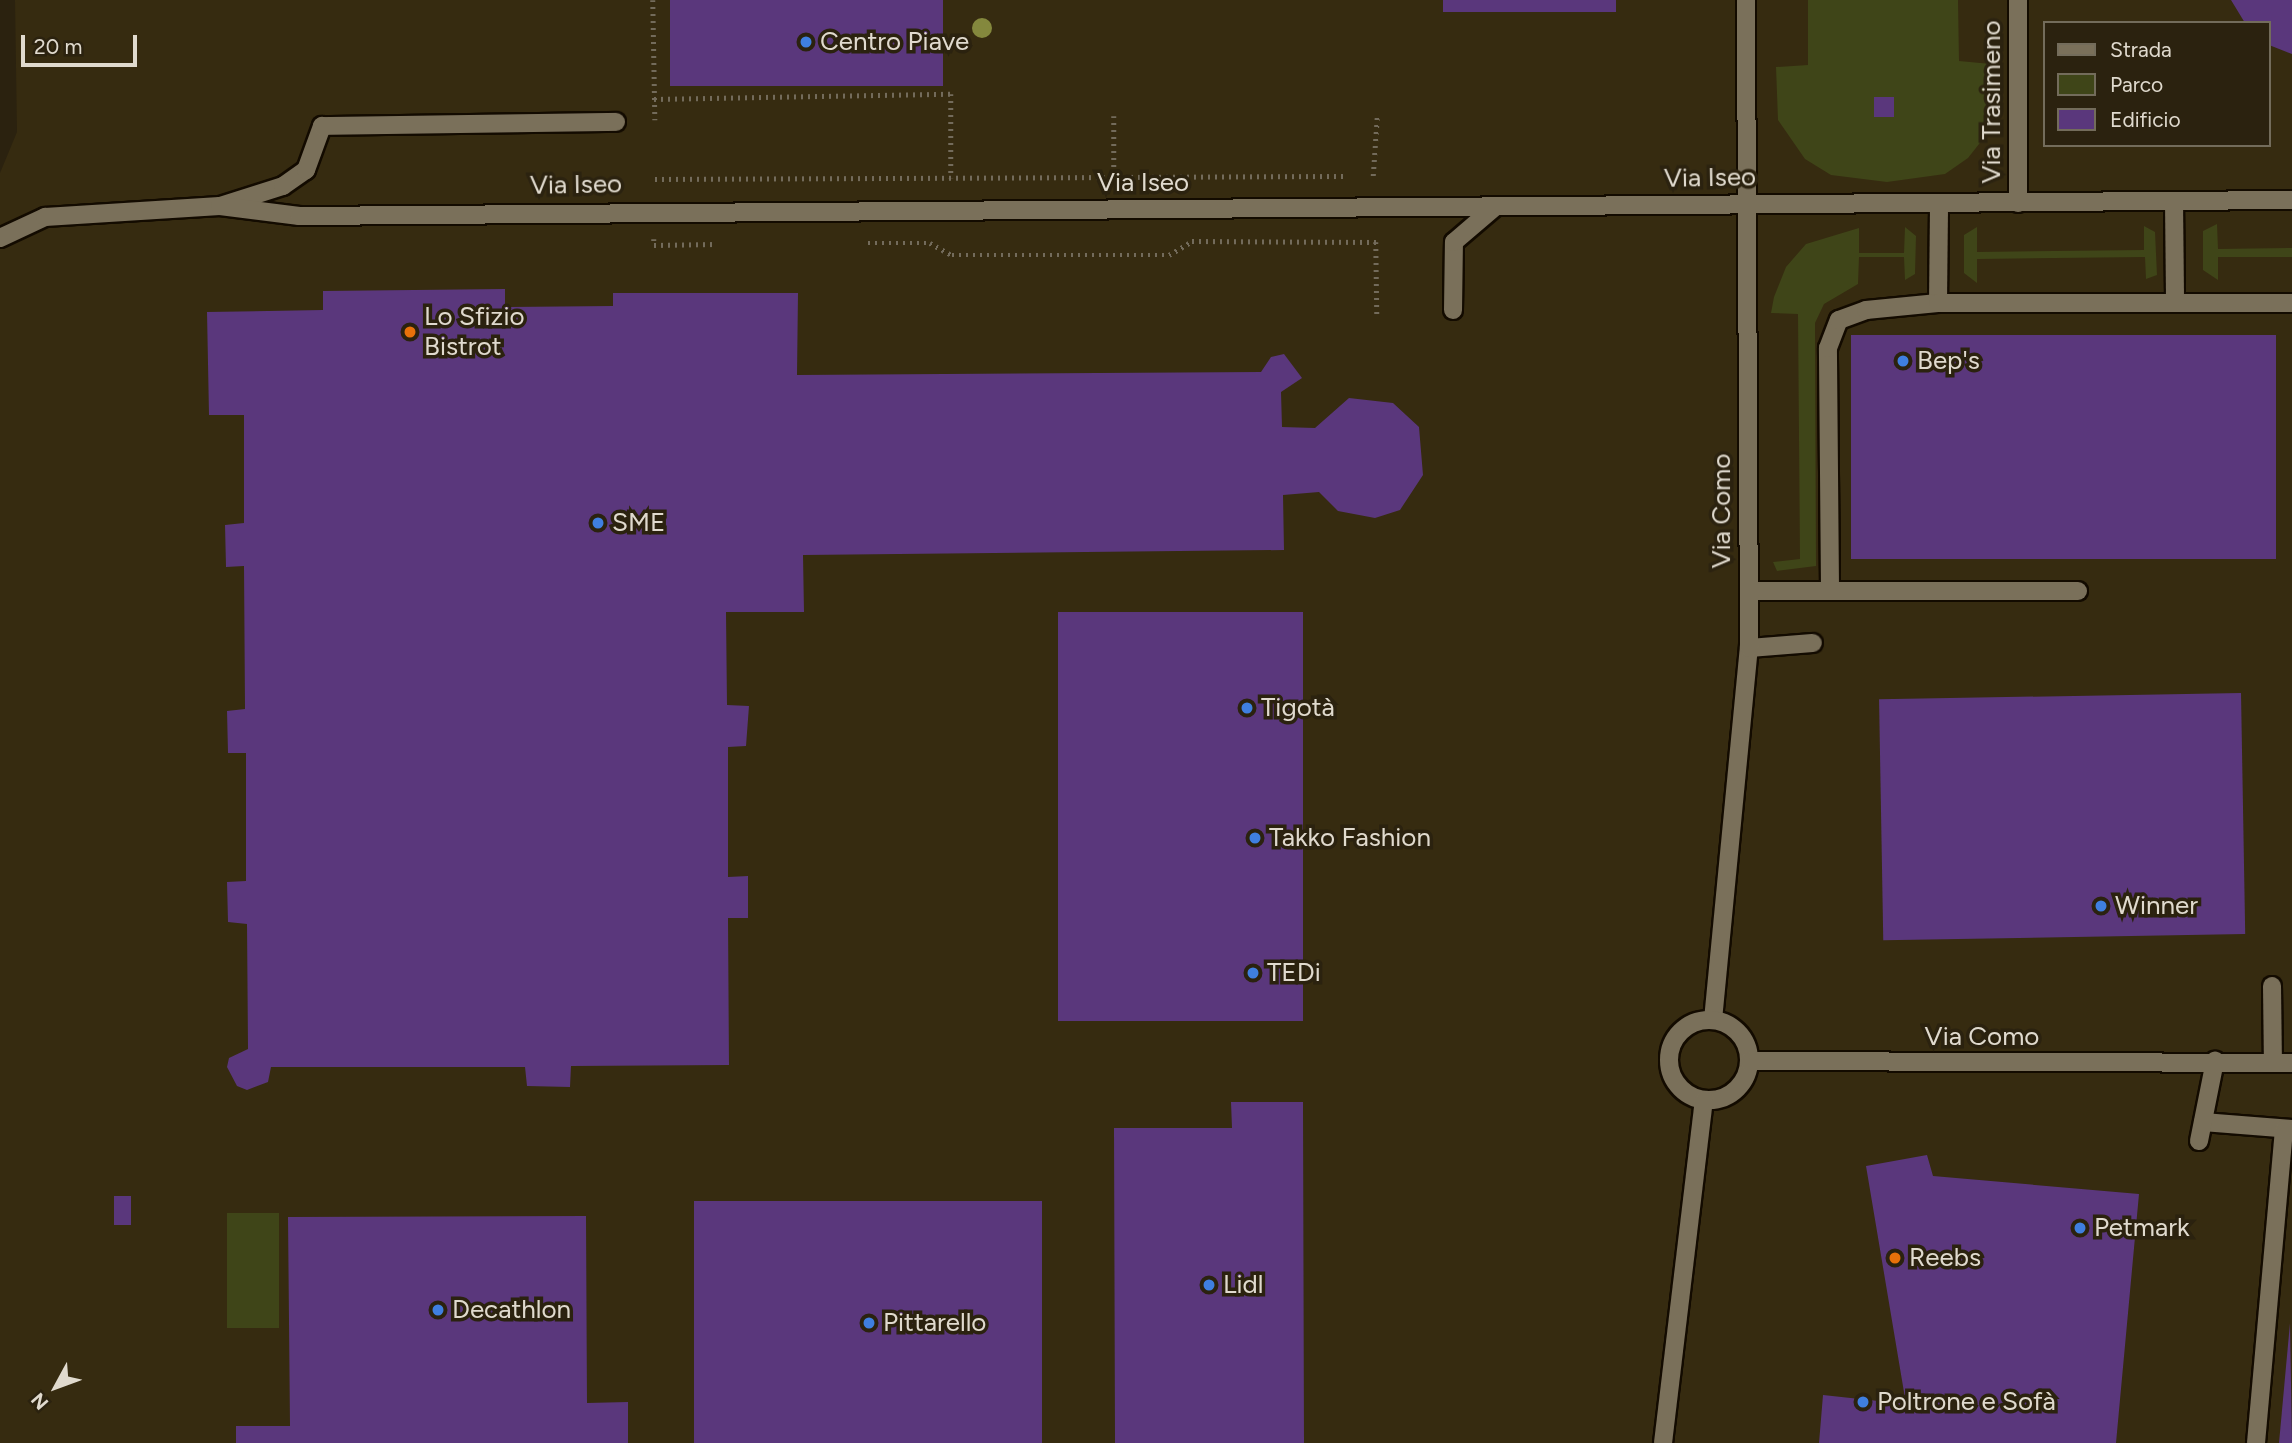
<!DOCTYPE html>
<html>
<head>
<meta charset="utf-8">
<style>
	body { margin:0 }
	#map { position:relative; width:2292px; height:1443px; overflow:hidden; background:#2b220f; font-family:Figtree,sans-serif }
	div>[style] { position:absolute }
	.built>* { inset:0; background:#362b10 }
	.green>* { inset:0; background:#3f4518; transform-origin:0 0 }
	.building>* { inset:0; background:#5a377c; transform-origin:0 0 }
	.path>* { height:4.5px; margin-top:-2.25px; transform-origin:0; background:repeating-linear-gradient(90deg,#736b5b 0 2px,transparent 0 7px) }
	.roads { filter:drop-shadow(2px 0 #130b00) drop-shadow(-2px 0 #130b00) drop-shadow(0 2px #130b00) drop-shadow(0 -2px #130b00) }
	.lane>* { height:18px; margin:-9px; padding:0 9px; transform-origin:9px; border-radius:9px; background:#7a705a }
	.street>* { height:18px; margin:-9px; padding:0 9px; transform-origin:9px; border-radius:9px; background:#7a705a }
	.street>.ring { margin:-9px; padding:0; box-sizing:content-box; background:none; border:18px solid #7a705a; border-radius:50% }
	.trees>* { width:20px; height:20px; margin:-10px; border-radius:50%; background:#84883d }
	.dots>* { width:19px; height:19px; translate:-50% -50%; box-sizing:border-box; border:4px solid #2b220f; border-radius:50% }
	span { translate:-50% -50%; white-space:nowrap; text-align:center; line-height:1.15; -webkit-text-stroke:7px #2b220f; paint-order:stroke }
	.poi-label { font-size:26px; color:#e0dace }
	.left { translate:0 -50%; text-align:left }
	.street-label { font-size:26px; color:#e0dace }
	.legend { position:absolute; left:2043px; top:21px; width:228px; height:126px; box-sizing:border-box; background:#2b220f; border:2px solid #736c5b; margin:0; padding:9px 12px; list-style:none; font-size:21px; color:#e0dace }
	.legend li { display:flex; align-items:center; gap:14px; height:35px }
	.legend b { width:35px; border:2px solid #736c5b }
	.north { position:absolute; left:21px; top:1352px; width:70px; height:70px; -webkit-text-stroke:5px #2b220f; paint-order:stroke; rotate:229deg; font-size:19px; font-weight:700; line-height:28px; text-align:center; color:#e0dace }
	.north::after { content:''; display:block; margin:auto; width:24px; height:32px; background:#e0dace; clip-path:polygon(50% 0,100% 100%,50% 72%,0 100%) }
	.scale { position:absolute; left:21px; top:35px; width:116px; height:32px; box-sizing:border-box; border:4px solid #e0dace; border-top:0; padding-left:9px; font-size:21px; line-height:24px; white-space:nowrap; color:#e0dace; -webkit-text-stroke:5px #2b220f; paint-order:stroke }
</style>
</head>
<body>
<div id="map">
	<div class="built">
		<i style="clip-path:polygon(evenodd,15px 0,2292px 0,2292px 1443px,0 1443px,0 173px,17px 132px,15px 0,2045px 23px,2269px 23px,2269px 145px,2045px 145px,2045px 23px)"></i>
	</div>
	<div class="green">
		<i style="clip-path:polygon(1808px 0,1958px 0,1959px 61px,1991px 64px,1983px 139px,1968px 158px,1945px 174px,1887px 182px,1831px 175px,1805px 159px,1778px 120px,1776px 67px,1808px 65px)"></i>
		<i style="clip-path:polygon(2217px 224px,2218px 249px,2292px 248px,2292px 257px,2218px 257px,2218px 280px,2203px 270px,2203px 231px)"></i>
		<i style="clip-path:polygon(2144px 226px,2155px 232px,2157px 275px,2146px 279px,2145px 257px,1977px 259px,1977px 283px,1964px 273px,1964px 235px,1977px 227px,1977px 252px,2144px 250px)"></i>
		<i style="clip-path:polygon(1905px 227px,1916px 236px,1915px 274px,1905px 280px,1904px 257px,1859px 257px,1858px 284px,1824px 304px,1815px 323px,1816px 566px,1777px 571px,1773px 562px,1800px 559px,1798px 314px,1771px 313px,1774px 297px,1786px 267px,1806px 244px,1859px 228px,1859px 253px,1904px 253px)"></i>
		<i style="left:227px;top:1213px;width:52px;height:115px"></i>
	</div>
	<div class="building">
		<i style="left:670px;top:0;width:273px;height:86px"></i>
		<i style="left:1443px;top:0;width:173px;height:12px"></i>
		<i style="clip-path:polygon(2231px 0,2292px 0,2292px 54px,2269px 45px,2269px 23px,2245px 23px)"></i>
		<i style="left:1874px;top:97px;width:20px;height:20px"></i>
		<i style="clip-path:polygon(505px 289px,505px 307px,613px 306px,613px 293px,798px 293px,797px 375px,1261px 372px,1271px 357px,1284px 354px,1302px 378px,1281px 392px,1282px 427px,1315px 428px,1349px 398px,1393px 403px,1419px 427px,1423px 475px,1400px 510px,1375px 518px,1338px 511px,1319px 492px,1283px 495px,1284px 550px,803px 555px,804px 612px,726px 612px,727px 705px,749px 706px,746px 746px,728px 747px,728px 877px,748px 876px,748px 918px,728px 918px,729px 1065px,571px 1066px,570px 1087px,527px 1086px,525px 1067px,271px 1067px,268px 1082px,247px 1090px,237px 1086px,227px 1067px,229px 1058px,248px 1049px,247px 924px,228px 922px,227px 882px,246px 881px,246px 753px,228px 753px,227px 711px,245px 709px,244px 566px,226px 567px,225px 525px,244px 523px,244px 415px,209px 415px,207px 312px,323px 310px,323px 291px)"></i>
		<i style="left:2276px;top:335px;width:224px;height:425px;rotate:90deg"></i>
		<i style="left:1058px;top:612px;width:245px;height:409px"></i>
		<i style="left:2241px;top:693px;width:241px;height:362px;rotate:89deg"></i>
		<i style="clip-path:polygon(1231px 1102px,1303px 1102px,1304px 1443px,1115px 1443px,1114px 1128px,1232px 1128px)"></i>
		<i style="clip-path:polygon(1927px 1155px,1933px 1176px,2139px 1194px,2116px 1443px,1819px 1443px,1823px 1395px,1906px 1404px,1866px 1166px)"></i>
		<i style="left:114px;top:1196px;width:17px;height:29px"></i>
		<i style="left:1042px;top:1201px;width:242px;height:348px;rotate:90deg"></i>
		<i style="clip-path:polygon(586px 1216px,587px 1403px,628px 1402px,628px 1443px,236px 1443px,236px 1426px,290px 1426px,288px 1217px)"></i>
		<i style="clip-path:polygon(2290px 1323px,2292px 1443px,2279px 1443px)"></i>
	</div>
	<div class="path">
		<i style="left:653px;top:0;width:120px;rotate:89deg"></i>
		<i style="left:654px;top:99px;width:297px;rotate:-1deg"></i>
		<i style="left:951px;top:94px;width:84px;rotate:90deg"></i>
		<i style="left:1114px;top:116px;width:61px;rotate:90deg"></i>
		<i style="left:1373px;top:176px;width:59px;rotate:-86.1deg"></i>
		<i style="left:655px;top:179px;width:692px;rotate:-0.25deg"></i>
		<i style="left:654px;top:239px;width:6px;rotate:90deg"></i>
		<i style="left:654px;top:245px;width:62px;rotate:-0.9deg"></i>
		<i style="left:868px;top:243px;width:62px"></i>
		<i style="left:930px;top:243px;width:25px;rotate:29deg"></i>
		<i style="left:952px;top:255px;width:217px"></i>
		<i style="left:1169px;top:255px;width:27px;rotate:-31deg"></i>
		<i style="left:1192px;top:241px;width:184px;rotate:0.3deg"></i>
		<i style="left:1376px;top:242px;width:72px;rotate:89.2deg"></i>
	</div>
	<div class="roads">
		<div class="lane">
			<i style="left:2174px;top:201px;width:99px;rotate:89.4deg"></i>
			<i style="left:220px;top:206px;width:66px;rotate:-17.6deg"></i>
			<i style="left:283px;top:186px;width:28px;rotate:-35deg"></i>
			<i style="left:306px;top:170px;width:47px;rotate:-70deg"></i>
			<i style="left:322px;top:126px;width:294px;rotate:-0.8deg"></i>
			<i style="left:1938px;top:303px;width:100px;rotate:-89.4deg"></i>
			<i style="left:1453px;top:310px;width:68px;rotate:-89.2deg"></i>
			<i style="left:1454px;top:242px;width:54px;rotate:-40.5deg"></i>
			<i style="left:1830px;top:587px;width:239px;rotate:-90.5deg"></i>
			<i style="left:1828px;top:348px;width:30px;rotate:-69deg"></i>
			<i style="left:1839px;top:320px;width:29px;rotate:-20deg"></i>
			<i style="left:1866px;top:310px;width:72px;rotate:-5.6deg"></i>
			<i style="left:1938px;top:303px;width:354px"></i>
			<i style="left:1749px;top:591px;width:329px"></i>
			<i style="left:1749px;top:648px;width:64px;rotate:-4.5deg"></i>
			<i style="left:2272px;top:986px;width:77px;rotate:89.3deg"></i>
			<i style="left:2203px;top:1122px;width:89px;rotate:4.5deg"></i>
			<i style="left:2199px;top:1141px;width:82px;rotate:-78.7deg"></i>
			<i style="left:2256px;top:1443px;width:315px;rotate:-84.9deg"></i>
		</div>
		<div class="street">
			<i style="left:2018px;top:0;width:203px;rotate:90deg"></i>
			<i style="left:0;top:238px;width:50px;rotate:-25deg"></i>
			<i style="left:45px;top:217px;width:175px;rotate:-3.6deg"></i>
			<i style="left:220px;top:206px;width:80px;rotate:7.2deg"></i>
			<i style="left:299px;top:216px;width:1993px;rotate:-0.46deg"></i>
			<i style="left:1713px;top:1020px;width:374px;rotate:-84.5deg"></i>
			<i style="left:1749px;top:648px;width:648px;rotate:-90.27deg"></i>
			<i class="ring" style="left:1669px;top:1020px;width:62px;height:62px"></i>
			<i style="left:1749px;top:1061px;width:543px;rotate:0.21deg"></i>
			<i style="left:1663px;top:1443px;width:345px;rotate:-83.2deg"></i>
		</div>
	</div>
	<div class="trees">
		<i style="left:982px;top:28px"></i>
	</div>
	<div class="dots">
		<i style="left:806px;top:42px;background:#3f7fe0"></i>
		<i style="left:410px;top:332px;background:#e8710a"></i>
		<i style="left:1903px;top:361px;background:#3f7fe0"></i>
		<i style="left:598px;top:523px;background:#3f7fe0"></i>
		<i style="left:1247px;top:708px;background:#3f7fe0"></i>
		<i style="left:1255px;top:838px;background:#3f7fe0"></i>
		<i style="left:2101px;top:906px;background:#3f7fe0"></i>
		<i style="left:1253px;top:973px;background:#3f7fe0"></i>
		<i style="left:2080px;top:1228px;background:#3f7fe0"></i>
		<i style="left:1895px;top:1258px;background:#e8710a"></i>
		<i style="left:1209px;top:1285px;background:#3f7fe0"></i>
		<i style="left:438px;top:1310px;background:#3f7fe0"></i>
		<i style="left:869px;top:1323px;background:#3f7fe0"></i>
		<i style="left:1863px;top:1402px;background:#3f7fe0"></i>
	</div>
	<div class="poi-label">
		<span class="left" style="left:820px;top:42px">Centro Piave</span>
		<span class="left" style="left:424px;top:332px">Lo Sfizio<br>Bistrot</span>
		<span class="left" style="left:1917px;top:361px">Bep's</span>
		<span class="left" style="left:612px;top:523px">SME</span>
		<span class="left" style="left:1261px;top:708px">Tigotà</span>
		<span class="left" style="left:1269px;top:838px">Takko Fashion</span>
		<span class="left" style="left:2115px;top:906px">Winner</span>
		<span class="left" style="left:1267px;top:973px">TEDi</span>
		<span class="left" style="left:2094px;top:1228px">Petmark</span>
		<span class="left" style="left:1909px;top:1258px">Reebs</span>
		<span class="left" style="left:1223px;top:1285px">Lidl</span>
		<span class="left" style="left:452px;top:1310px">Decathlon</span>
		<span class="left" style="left:883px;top:1323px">Pittarello</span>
		<span class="left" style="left:1877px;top:1402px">Poltrone e Sofà</span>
	</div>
	<div class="street-label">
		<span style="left:1992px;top:102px;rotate:-90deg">Via Trasimeno</span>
		<span style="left:1710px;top:178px;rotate:-1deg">Via Iseo</span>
		<span style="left:1143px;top:183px">Via Iseo</span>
		<span style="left:576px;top:185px;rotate:-1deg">Via Iseo</span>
		<span style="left:1722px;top:511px;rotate:-90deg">Via Como</span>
		<span style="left:1982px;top:1037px">Via Como</span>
	</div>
	<ul class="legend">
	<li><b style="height:9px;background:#7a705a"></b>Strada</li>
	<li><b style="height:19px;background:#3f4518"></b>Parco</li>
	<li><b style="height:19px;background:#5a377c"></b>Edificio</li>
	</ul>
	<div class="north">N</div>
	<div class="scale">20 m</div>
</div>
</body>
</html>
